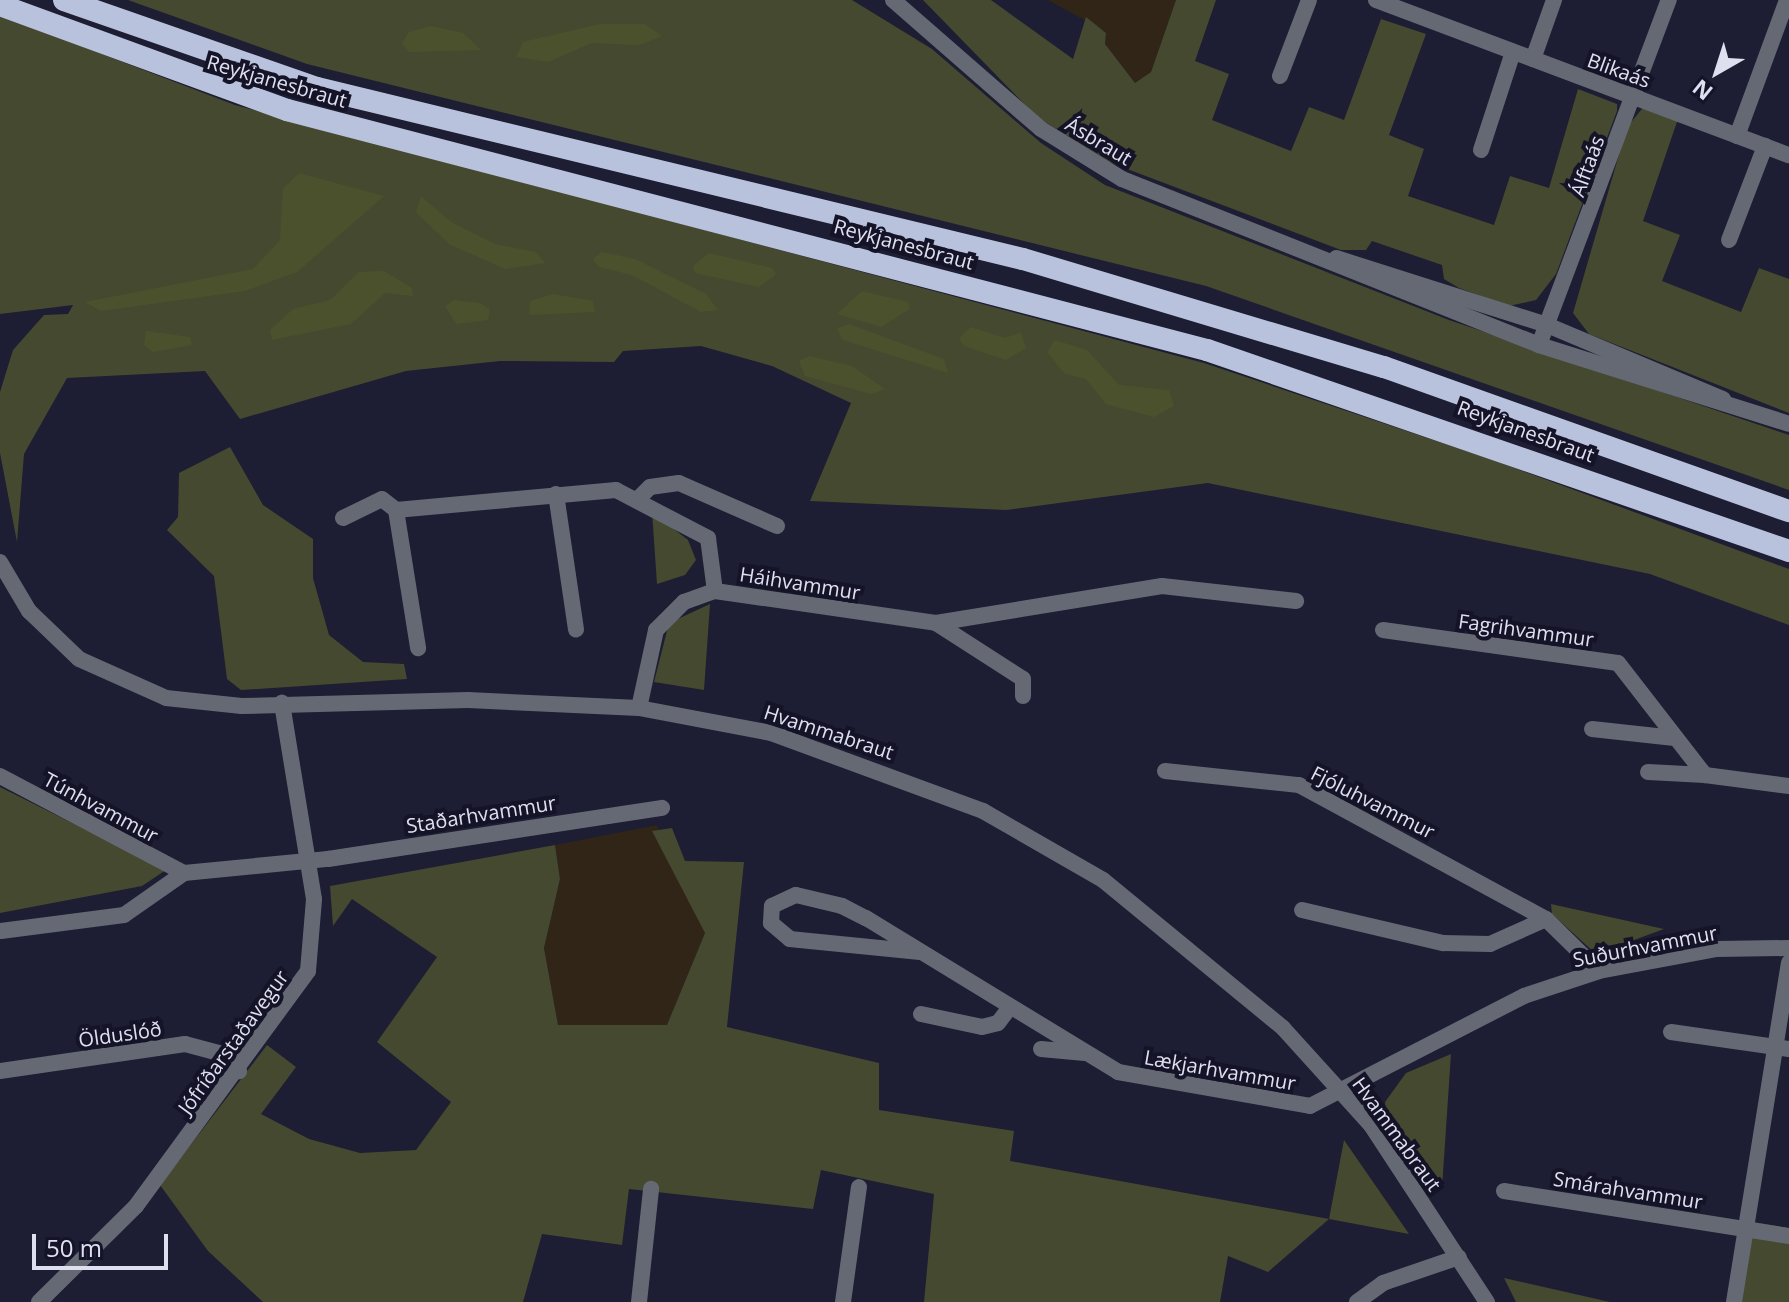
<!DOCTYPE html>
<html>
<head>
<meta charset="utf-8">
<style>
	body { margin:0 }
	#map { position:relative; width:1789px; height:1302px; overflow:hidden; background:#1d1d33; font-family:"Open Sans",sans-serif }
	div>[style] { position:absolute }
	.education>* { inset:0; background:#302516 }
	.green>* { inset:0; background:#45492f }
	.forest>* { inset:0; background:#4c512d }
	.minor>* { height:16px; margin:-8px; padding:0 8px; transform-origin:8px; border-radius:8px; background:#656974 }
	.tertiary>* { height:16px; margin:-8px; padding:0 8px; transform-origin:8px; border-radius:8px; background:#656974 }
	.trunk>* { height:22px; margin:-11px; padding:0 11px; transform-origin:11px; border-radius:11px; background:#b9c2dc }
	span { translate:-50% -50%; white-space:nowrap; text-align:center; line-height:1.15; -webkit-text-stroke:8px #141328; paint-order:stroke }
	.street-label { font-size:20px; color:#dfe0ef }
	.north { position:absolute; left:1677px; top:32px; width:80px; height:80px; -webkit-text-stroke:6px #141328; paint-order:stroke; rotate:219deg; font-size:22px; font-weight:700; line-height:32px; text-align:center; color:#dfe0ef }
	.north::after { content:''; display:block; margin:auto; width:28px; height:36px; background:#dfe0ef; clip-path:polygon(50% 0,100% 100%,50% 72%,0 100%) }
	.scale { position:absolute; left:32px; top:1234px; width:136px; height:36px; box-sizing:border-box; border:4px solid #dfe0ef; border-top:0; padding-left:10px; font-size:24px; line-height:28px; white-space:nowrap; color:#dfe0ef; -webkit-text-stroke:6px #141328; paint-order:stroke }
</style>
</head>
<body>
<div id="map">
	<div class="education">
		<i style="clip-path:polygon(1048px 0,1176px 0,1151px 72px,1135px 83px,1105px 44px,1106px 32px)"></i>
		<i style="clip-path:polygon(657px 825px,705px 933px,667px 1025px,558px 1025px,544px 948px,560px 879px,555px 845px)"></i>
	</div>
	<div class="green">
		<i style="clip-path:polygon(128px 0,852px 0,932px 49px,1041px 143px,1105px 185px,1449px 320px,1789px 435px,1789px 490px,1206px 286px,307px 64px)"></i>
		<i style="clip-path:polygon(923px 0,991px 0,1073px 59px,1086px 17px,1106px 33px,1105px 44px,1135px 83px,1151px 72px,1176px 0,1216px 0,1195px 61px,1229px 74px,1212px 120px,1291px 151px,1309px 107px,1344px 120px,1381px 19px,1426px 34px,1389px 135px,1424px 149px,1408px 196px,1494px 225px,1510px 176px,1549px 188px,1578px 89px,1617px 104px,1617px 111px,1556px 274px,1536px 300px,1509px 306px,1459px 288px,1444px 279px,1442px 265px,1372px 241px,1366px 250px,1341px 250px,1106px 161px,1036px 116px)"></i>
		<i style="clip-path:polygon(0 15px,235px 105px,1204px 363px,1493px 460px,1789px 569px,1789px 625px,1650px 574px,1208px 483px,1006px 510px,810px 501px,851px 403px,772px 366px,701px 346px,623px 351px,614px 362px,500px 361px,406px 371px,240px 419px,205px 371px,67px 378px,24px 454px,17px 542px,0 453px,0 392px,13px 350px,44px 315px,68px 314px,73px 305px,0 314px)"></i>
		<i style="clip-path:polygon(1646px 104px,1679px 116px,1643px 221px,1680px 235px,1662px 281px,1741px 312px,1759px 268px,1789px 279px,1789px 413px,1589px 334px,1573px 313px,1627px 127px)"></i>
		<i style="clip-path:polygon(230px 447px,263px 505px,313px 539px,313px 578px,329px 635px,363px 662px,404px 664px,407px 679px,241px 690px,227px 679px,214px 576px,167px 530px,178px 517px,179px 473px)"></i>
		<i style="clip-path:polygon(652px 512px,688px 540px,696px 560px,685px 575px,657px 584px)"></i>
		<i style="clip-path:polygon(710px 604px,704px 690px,654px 682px,669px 623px)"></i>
		<i style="clip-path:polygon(0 787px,166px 870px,142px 886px,0 913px)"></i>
		<i style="clip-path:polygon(672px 828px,685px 861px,744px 862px,727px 1027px,879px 1063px,879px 1110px,1014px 1131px,1010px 1161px,1329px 1219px,1344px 1140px,1409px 1234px,1329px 1219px,1268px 1272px,1228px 1256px,1220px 1302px,924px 1302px,934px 1194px,821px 1170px,813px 1209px,629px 1189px,622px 1245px,542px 1234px,523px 1302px,263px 1302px,208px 1251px,160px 1185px,267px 1045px,296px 1067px,261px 1114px,309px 1139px,360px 1153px,416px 1150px,451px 1102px,377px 1042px,437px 957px,352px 899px,333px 926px,330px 886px,555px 845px,560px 879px,544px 948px,558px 1025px,667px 1025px,705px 933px,652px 831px)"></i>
		<i style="clip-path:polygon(1551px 904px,1664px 929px,1596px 954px,1552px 914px)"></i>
		<i style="clip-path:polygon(1451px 1054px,1442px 1188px,1386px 1116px,1385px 1102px,1406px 1073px)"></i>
		<i style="clip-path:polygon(1753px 1222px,1789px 1228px,1789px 1302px,1737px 1302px)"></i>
		<i style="clip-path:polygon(1504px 1278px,1610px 1302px,1516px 1302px)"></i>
	</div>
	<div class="forest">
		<i style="clip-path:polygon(600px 24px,645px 24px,662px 36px,640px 45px,592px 43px,548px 62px,516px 57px,523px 42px)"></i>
		<i style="clip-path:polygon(431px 26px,463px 33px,481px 50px,409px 52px,402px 43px,409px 32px)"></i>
		<i style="clip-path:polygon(299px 173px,384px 196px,297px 272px,245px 291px,101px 311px,85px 302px,253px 269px,280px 240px,283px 189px)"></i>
		<i style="clip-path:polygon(421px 196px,451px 222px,495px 244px,536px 252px,545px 263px,505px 269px,449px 244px,416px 212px)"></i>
		<i style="clip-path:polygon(601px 252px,635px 259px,706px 294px,718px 310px,701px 312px,632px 275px,599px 267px,593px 259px)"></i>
		<i style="clip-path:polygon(709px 253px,772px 268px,776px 274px,759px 287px,695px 273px,693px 266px)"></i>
		<i style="clip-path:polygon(384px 271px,412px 288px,413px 296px,385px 293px,351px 324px,272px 340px,270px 330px,293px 309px,330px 300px,359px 272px)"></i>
		<i style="clip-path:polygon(862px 291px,908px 302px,910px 309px,881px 327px,837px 314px)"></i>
		<i style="clip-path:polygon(553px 294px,593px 301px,595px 312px,529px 315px,530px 301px)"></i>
		<i style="clip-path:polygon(454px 300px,480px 303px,490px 309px,488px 320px,456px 324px,445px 306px)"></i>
		<i style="clip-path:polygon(849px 324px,944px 359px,948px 373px,843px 340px,837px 328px)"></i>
		<i style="clip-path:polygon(971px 327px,1005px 338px,1021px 332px,1026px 348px,1006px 360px,964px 346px,959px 338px)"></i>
		<i style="clip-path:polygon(146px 331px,190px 337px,192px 345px,153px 352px,144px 345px)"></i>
		<i style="clip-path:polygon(1055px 340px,1087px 350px,1119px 385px,1169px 390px,1174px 406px,1154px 417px,1106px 404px,1086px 379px,1065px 374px,1047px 352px)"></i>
		<i style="clip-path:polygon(809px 356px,852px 366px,885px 389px,871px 394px,805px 376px,799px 361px)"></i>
	</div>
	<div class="minor">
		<i style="left:1376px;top:0;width:441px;rotate:20.6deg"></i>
		<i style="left:1533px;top:59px;width:63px;rotate:-70.4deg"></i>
		<i style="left:1280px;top:76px;width:81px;rotate:-69.1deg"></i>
		<i style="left:1737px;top:136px;width:145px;rotate:-69.8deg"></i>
		<i style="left:1481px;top:150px;width:103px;rotate:-71.9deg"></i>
		<i style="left:1729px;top:240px;width:101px;rotate:-69deg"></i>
		<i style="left:1539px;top:345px;width:369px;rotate:-69.4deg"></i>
		<i style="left:556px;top:494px;width:137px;rotate:81.6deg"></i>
		<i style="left:637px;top:500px;width:18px;rotate:-45deg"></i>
		<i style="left:650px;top:487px;width:29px;rotate:-8deg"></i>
		<i style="left:679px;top:483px;width:107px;rotate:23.7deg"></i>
		<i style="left:396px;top:510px;width:140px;rotate:80.9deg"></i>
		<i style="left:343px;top:518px;width:43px;rotate:-26deg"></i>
		<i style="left:382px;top:499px;width:18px;rotate:38deg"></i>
		<i style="left:396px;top:510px;width:221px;rotate:-5.2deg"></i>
		<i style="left:616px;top:490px;width:104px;rotate:27.6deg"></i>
		<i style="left:708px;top:538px;width:53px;rotate:82.5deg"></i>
		<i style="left:0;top:562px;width:57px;rotate:59.4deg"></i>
		<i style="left:29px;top:611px;width:69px;rotate:43.8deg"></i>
		<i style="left:79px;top:659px;width:95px;rotate:24.1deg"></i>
		<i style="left:166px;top:698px;width:76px;rotate:6deg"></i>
		<i style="left:242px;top:706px;width:226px;rotate:-1.5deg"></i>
		<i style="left:468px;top:700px;width:171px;rotate:2.7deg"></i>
		<i style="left:639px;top:708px;width:134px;rotate:10.7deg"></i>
		<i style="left:771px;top:733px;width:226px;rotate:20.2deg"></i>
		<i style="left:983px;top:811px;width:138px;rotate:29.9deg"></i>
		<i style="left:1103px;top:880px;width:233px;rotate:39.4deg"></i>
		<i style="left:1283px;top:1028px;width:131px;rotate:47.8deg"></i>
		<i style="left:1371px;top:1125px;width:212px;rotate:56.8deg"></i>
		<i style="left:936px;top:623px;width:103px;rotate:32.8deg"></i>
		<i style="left:1023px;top:679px;width:17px;rotate:90deg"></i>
		<i style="left:1383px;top:630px;width:237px;rotate:8deg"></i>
		<i style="left:1618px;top:663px;width:142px;rotate:52.2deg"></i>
		<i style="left:1705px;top:775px;width:85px;rotate:7.5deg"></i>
		<i style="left:639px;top:708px;width:80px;rotate:-77.7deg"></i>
		<i style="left:656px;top:630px;width:40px;rotate:-45deg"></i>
		<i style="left:684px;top:602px;width:33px;rotate:-20deg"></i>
		<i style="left:715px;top:591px;width:223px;rotate:8.2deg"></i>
		<i style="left:936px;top:623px;width:229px;rotate:-9.3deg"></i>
		<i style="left:1162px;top:586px;width:135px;rotate:6.4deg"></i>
		<i style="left:1592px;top:729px;width:83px;rotate:6.2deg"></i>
		<i style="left:1165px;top:771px;width:135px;rotate:6deg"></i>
		<i style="left:1299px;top:785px;width:281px;rotate:28.5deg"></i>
		<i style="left:1546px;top:919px;width:74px;rotate:44.5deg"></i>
		<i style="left:1648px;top:772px;width:57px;rotate:3deg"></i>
		<i style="left:0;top:776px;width:208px;rotate:27.8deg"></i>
		<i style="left:184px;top:873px;width:145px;rotate:-5.6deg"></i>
		<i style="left:328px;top:859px;width:338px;rotate:-8.7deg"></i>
		<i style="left:1302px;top:910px;width:145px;rotate:13.2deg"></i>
		<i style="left:1443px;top:943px;width:47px;rotate:1.2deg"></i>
		<i style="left:1490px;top:944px;width:61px;rotate:-24.1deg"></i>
		<i style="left:1px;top:931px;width:124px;rotate:-7.4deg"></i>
		<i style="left:124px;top:915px;width:73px;rotate:-35deg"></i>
		<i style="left:920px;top:952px;width:131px;rotate:-174.3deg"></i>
		<i style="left:790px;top:939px;width:25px;rotate:-140deg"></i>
		<i style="left:771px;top:923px;width:17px;rotate:-87deg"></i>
		<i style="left:772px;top:906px;width:26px;rotate:-25deg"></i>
		<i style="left:796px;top:895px;width:47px;rotate:13.4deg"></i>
		<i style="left:842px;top:906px;width:27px;rotate:27deg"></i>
		<i style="left:866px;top:918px;width:295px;rotate:31.4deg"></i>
		<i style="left:1118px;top:1072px;width:195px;rotate:10deg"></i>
		<i style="left:1310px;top:1106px;width:241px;rotate:-27.2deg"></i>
		<i style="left:1524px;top:996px;width:79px;rotate:-18.4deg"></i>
		<i style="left:1599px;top:971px;width:120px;rotate:-10.6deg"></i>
		<i style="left:1717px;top:949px;width:72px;rotate:-0.8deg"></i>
		<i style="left:921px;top:1014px;width:62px;rotate:12deg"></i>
		<i style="left:982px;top:1027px;width:16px;rotate:-14deg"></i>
		<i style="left:998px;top:1023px;width:20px;rotate:-53deg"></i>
		<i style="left:1671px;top:1032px;width:119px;rotate:8.2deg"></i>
		<i style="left:1041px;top:1049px;width:44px;rotate:5.2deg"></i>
		<i style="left:0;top:1071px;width:187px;rotate:-8.3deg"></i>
		<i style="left:185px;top:1044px;width:34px;rotate:15deg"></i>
		<i style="left:218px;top:1053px;width:28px;rotate:41deg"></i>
		<i style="left:1504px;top:1191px;width:289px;rotate:9deg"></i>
		<i style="left:39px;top:1302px;width:136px;rotate:-44.7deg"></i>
		<i style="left:136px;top:1206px;width:291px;rotate:-53.8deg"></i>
		<i style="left:308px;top:971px;width:72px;rotate:-85.2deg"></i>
		<i style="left:314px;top:899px;width:199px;rotate:-99.3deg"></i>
		<i style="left:639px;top:1302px;width:114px;rotate:-83.9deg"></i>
		<i style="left:843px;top:1302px;width:116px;rotate:-82.1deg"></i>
		<i style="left:1357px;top:1302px;width:32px;rotate:-36deg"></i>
		<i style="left:1383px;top:1283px;width:80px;rotate:-18.9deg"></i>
		<i style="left:1734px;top:1302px;width:344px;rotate:-80.8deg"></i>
	</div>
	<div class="tertiary">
		<i style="left:893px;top:0;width:196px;rotate:41.1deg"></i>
		<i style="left:1041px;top:129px;width:95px;rotate:31.7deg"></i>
		<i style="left:1122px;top:179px;width:449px;rotate:21.7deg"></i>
		<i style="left:1539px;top:345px;width:262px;rotate:17.5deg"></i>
		<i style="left:1336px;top:258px;width:221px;rotate:17.6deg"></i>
		<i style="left:1547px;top:325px;width:191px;rotate:22.8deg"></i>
	</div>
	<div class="trunk">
		<i style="left:64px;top:0;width:268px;rotate:19.2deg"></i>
		<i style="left:317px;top:88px;width:726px;rotate:13.62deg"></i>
		<i style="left:1023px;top:259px;width:377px;rotate:16.7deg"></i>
		<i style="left:1384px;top:367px;width:430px;rotate:19.6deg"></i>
		<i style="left:0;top:5px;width:306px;rotate:20.1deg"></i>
		<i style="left:287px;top:110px;width:951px;rotate:14.62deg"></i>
		<i style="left:1207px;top:350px;width:616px;rotate:19.05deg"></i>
	</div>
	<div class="street-label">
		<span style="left:1619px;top:70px;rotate:20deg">Blikaás</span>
		<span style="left:277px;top:81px;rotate:16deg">Reykjanesbraut</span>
		<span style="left:1099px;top:141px;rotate:31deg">Ásbraut</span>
		<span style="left:1587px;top:166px;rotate:-70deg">Álftaás</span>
		<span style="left:904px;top:244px;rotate:15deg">Reykjanesbraut</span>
		<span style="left:1526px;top:431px;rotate:20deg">Reykjanesbraut</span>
		<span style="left:800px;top:583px;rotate:9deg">Háihvammur</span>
		<span style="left:1526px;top:630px;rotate:8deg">Fagrihvammur</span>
		<span style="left:829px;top:732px;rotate:18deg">Hvammabraut</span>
		<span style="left:1373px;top:802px;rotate:27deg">Fjóluhvammur</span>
		<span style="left:101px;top:807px;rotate:28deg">Túnhvammur</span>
		<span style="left:481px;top:814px;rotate:-9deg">Staðarhvammur</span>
		<span style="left:1645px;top:946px;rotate:-11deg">Suðurhvammur</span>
		<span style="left:120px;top:1034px;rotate:-8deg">Ölduslóð</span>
		<span style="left:233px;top:1042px;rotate:-54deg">Jófríðarstaðavegur</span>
		<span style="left:1220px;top:1070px;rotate:10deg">Lækjarhvammur</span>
		<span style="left:1397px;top:1134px;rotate:54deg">Hvammabraut</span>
		<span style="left:1628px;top:1190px;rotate:9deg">Smárahvammur</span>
	</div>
	<div class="north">N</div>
	<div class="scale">50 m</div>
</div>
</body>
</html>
